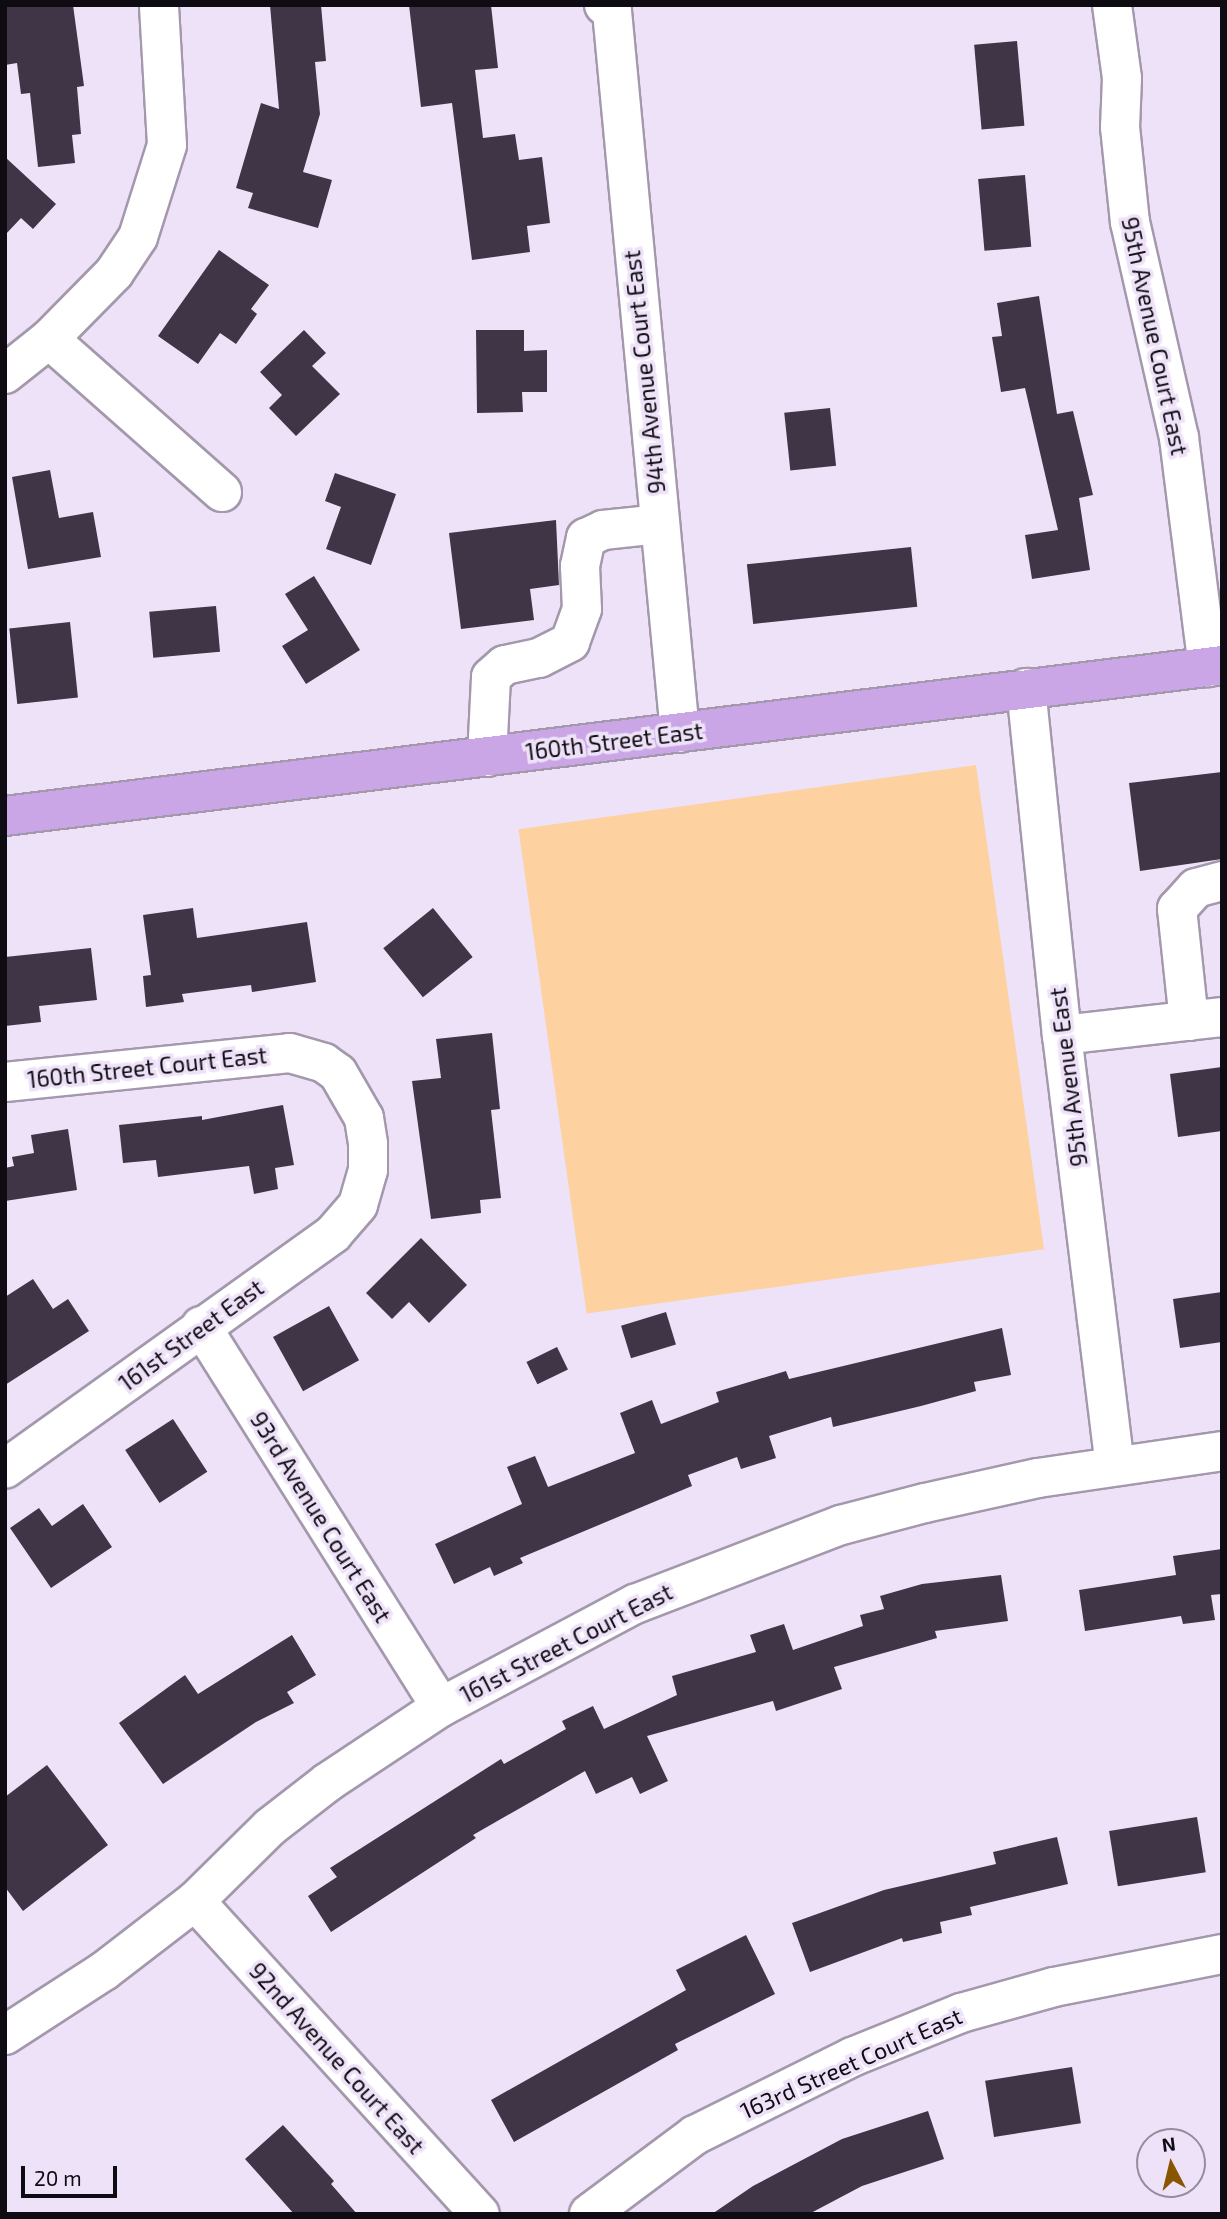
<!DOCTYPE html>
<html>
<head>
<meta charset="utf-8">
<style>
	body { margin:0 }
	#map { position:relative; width:1227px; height:2219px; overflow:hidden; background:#eee2f8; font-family:"Exo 2",sans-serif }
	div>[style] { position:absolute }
	.green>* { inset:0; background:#fdd1a0; transform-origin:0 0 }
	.building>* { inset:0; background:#3f3546; transform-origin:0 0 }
	.roads { filter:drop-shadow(2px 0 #a398ac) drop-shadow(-2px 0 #a398ac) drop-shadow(0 2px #a398ac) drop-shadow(0 -2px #a398ac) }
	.minor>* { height:38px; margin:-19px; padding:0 19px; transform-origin:19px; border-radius:19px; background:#fff }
	.major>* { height:38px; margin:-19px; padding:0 19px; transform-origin:19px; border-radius:19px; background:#cba6e6 }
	span { translate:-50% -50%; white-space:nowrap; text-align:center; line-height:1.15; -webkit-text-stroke:7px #eee2f8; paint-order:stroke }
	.street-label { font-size:23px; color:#0f0b12 }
	.frame { position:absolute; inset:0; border:7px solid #0f0b12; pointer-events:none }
	.north { position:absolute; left:1136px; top:2128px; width:70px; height:70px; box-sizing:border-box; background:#eee2f8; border:2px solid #958c9c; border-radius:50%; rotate:353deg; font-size:19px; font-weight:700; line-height:28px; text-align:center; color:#0f0b12 }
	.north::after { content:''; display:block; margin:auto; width:24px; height:32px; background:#895500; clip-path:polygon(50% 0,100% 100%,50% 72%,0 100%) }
	.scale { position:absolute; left:21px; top:2166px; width:96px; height:32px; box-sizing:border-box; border:4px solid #0f0b12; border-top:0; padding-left:9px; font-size:21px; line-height:24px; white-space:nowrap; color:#0f0b12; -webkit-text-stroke:5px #eee2f8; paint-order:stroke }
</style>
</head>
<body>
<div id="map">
	<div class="green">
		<i style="left:976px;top:765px;width:489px;height:462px;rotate:82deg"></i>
	</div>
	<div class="building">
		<i style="clip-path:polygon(5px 5px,73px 5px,84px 86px,77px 87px,81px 134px,72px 135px,75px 163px,38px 167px,30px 93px,21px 94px,17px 63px,5px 65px)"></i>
		<i style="clip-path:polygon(270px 5px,321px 5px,326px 61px,315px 62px,320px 114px,303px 172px,332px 180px,318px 228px,248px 208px,253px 193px,236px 188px,261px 103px,279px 109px)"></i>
		<i style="clip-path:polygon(409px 5px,491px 5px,498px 68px,475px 70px,483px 138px,515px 134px,519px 160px,542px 157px,550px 223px,527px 226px,530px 252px,472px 260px,452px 103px,421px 107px)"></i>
		<i style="left:1017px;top:41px;width:85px;height:43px;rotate:85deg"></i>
		<i style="clip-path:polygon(5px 157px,56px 204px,33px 229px,21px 218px,5px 235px)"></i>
		<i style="left:1025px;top:175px;width:72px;height:47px;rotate:85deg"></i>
		<i style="clip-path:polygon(219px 250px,269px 285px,251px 309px,257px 314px,236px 344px,220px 333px,198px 364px,158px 336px)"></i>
		<i style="clip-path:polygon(1039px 296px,1057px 414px,1073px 411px,1093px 495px,1079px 498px,1090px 570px,1032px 579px,1025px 535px,1058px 530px,1025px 388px,1001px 392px,992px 337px,1002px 336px,997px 303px)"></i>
		<i style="clip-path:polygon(304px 330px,326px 353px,312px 366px,340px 394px,296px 436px,269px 408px,282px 395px,260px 372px)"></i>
		<i style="clip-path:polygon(476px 330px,524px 330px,524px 351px,547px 350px,547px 392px,522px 392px,523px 412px,477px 413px)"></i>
		<i style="left:830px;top:408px;width:58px;height:46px;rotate:84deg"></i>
		<i style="clip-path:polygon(50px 470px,59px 518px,93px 512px,101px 557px,28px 569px,12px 477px)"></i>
		<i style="clip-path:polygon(335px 473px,396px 494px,371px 565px,326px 549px,341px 507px,325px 501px)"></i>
		<i style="clip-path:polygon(556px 520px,559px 585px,530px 589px,534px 620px,461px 629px,449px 533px)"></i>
		<i style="left:911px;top:547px;width:60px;height:165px;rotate:84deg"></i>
		<i style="clip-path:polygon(314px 576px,360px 650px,306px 684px,282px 646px,308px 630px,285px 594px)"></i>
		<i style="left:216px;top:606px;width:46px;height:67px;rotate:85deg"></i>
		<i style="left:70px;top:622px;width:76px;height:61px;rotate:84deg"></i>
		<i style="clip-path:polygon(1222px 772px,1222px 859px,1140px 871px,1129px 783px)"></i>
		<i style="clip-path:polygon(193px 908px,197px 938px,307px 922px,316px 982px,252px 992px,251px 985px,182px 994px,184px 1002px,146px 1007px,143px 976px,151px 975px,143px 915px)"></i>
		<i style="left:433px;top:908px;width:63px;height:64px;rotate:51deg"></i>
		<i style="clip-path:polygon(91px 948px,97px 1000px,39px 1006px,41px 1022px,5px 1026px,5px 957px)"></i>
		<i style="clip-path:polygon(492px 1033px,500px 1109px,491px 1110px,501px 1198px,480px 1200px,481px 1213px,431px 1219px,412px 1081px,441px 1078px,436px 1039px)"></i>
		<i style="clip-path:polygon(1222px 1067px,1222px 1131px,1178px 1137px,1170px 1074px)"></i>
		<i style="clip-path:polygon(283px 1105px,294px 1165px,275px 1168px,278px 1189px,254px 1194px,249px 1166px,158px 1177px,156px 1160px,123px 1163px,119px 1125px,202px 1116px,202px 1120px)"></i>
		<i style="clip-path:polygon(68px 1129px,77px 1190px,5px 1201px,5px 1168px,14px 1166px,12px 1157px,34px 1153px,31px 1135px)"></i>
		<i style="clip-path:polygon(421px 1238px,467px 1285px,429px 1323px,409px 1302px,392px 1319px,366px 1293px)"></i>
		<i style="clip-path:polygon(33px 1279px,53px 1309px,68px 1299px,89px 1331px,5px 1385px,5px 1297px)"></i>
		<i style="clip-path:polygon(1222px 1292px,1222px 1342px,1180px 1348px,1173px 1299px)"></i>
		<i style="left:329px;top:1306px;width:62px;height:64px;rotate:61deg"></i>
		<i style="left:666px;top:1312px;width:34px;height:47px;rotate:73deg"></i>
		<i style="clip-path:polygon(1002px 1328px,1011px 1375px,974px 1382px,976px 1391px,921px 1406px,833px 1427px,831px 1417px,769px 1436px,776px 1458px,741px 1469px,737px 1457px,688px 1475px,692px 1486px,520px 1558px,523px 1563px,494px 1576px,490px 1567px,454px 1584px,435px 1544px,522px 1504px,507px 1467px,535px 1456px,548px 1487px,635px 1453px,620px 1413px,652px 1400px,661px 1424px,719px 1402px,716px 1392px,786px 1371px,789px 1379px)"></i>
		<i style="left:557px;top:1347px;width:25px;height:34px;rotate:64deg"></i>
		<i style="left:173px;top:1419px;width:63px;height:57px;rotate:57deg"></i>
		<i style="clip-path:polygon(83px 1504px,112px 1547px,51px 1588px,10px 1528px,39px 1508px,52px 1526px)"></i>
		<i style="clip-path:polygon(1222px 1549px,1222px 1594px,1211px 1595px,1215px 1620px,1183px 1624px,1181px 1616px,1085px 1631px,1079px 1590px,1176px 1575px,1173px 1556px)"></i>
		<i style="clip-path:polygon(1001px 1575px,1008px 1621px,935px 1631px,937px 1638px,834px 1667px,842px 1689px,776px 1711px,773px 1701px,647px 1736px,668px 1781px,640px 1794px,632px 1777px,596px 1794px,585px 1771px,473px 1835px,476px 1838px,331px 1932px,308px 1896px,337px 1877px,330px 1868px,501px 1759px,504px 1764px,566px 1729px,562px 1721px,593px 1706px,604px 1729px,677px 1695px,672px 1676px,756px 1652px,750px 1635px,784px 1624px,793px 1650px,863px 1626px,860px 1615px,884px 1609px,880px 1596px,922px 1584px)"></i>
		<i style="clip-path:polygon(292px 1635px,316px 1675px,287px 1692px,294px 1703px,256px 1722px,163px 1784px,119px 1723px,185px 1675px,198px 1694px)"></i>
		<i style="clip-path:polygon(47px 1765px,108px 1845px,23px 1911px,5px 1887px,5px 1797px)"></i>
		<i style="left:1197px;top:1817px;width:56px;height:89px;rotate:81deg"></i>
		<i style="clip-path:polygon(1057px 1837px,1068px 1884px,970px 1907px,972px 1915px,940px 1922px,942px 1933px,903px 1942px,902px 1938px,810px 1972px,792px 1923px,884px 1890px,996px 1864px,993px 1852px)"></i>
		<i style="clip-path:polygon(746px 1935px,775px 1994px,675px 2044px,678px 2050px,514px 2142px,491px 2100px,686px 1990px,676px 1970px)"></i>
		<i style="left:1072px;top:2067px;width:57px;height:88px;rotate:81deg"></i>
		<i style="clip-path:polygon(928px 2111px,944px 2159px,862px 2186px,809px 2214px,712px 2214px,753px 2186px,842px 2139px)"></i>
		<i style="clip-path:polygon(283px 2125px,334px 2181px,331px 2184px,357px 2214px,294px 2214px,245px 2159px)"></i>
	</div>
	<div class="roads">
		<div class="minor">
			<i style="left:604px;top:5px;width:10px;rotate:37deg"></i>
			<i style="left:612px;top:11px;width:725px;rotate:84.62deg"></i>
			<i style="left:1112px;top:5px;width:74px;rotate:82.2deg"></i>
			<i style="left:1122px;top:78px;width:49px;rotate:92.3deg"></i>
			<i style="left:1120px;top:127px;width:96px;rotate:84deg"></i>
			<i style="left:1130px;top:222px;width:221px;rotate:77.2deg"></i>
			<i style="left:1179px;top:438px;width:231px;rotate:82.8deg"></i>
			<i style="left:49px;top:339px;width:231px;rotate:41.5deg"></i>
			<i style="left:5px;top:374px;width:56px;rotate:-38.5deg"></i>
			<i style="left:49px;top:339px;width:93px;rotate:-45.4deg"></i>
			<i style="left:114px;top:273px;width:43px;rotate:-56.3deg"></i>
			<i style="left:138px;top:237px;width:96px;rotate:-72.5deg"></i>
			<i style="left:167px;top:145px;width:140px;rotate:-93.3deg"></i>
			<i style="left:1026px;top:688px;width:349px;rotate:84.1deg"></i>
			<i style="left:1062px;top:1035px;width:433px;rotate:83deg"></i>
			<i style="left:487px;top:757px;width:80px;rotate:-87.1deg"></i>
			<i style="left:491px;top:677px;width:18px;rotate:-41deg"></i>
			<i style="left:505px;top:665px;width:35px;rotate:-12deg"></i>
			<i style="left:539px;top:658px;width:35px;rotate:-27deg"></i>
			<i style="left:570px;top:642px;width:35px;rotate:-70deg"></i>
			<i style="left:582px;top:609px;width:43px;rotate:-92.7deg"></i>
			<i style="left:580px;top:566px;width:29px;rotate:-78deg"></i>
			<i style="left:586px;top:538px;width:19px;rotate:-25deg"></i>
			<i style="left:603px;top:530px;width:56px;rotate:-6.1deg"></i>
			<i style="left:1189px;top:1021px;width:113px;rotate:-96.1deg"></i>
			<i style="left:1177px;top:909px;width:28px;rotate:-48deg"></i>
			<i style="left:1196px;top:888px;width:27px;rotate:-15deg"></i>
			<i style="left:1062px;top:1035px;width:161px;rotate:-6.4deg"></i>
			<i style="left:5px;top:1082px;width:286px;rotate:-5.8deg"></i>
			<i style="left:290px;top:1053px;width:35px;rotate:16deg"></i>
			<i style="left:324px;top:1063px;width:17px;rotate:36deg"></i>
			<i style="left:338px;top:1073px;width:52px;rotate:60deg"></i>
			<i style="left:364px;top:1118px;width:26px;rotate:81deg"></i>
			<i style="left:368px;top:1144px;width:26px;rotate:90deg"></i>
			<i style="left:368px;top:1170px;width:36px;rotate:106deg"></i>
			<i style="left:358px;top:1205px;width:38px;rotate:131deg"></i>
			<i style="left:333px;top:1234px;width:403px;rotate:144.4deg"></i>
			<i style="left:201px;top:1326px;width:450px;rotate:57.8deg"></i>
			<i style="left:195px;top:1901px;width:423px;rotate:47.7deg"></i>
			<i style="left:5px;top:2035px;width:118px;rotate:-32.9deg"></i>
			<i style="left:104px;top:1971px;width:115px;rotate:-37.6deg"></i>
			<i style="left:195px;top:1901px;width:105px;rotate:-44.6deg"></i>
			<i style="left:270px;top:1827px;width:73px;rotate:-37.8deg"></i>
			<i style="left:328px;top:1782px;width:136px;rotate:-33.6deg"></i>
			<i style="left:441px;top:1707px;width:220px;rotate:-28deg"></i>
			<i style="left:635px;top:1604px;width:221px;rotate:-21deg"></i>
			<i style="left:841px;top:1525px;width:87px;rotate:-14.7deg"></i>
			<i style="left:925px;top:1503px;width:116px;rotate:-12.5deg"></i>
			<i style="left:1038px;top:1478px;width:186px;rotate:-8.3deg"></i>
			<i style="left:589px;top:2214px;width:132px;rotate:-36.7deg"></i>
			<i style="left:695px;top:2135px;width:175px;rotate:-26.4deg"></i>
			<i style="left:852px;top:2057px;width:118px;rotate:-22deg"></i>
			<i style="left:961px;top:2013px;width:97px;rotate:-15.6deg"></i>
			<i style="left:1054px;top:1987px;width:171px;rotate:-11.1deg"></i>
		</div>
		<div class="major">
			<i style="left:5px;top:816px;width:1226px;rotate:-7.07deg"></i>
		</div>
	</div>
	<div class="street-label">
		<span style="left:1155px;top:336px;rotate:78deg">95th Avenue Court East</span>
		<span style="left:644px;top:372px;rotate:-96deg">94th Avenue Court East</span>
		<span style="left:614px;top:741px;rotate:-7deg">160th Street East</span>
		<span style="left:147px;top:1067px;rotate:-6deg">160th Street Court East</span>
		<span style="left:1068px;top:1077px;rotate:-97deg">95th Avenue East</span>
		<span style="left:191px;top:1335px;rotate:-36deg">161st Street East</span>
		<span style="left:321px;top:1517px;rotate:58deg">93rd Avenue Court East</span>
		<span style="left:566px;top:1643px;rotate:-27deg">161st Street Court East</span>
		<span style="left:337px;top:2058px;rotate:48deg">92nd Avenue Court East</span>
		<span style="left:851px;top:2063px;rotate:-24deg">163rd Street Court East</span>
	</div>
	<div class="frame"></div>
	<div class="north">N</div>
	<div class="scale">20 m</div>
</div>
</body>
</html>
